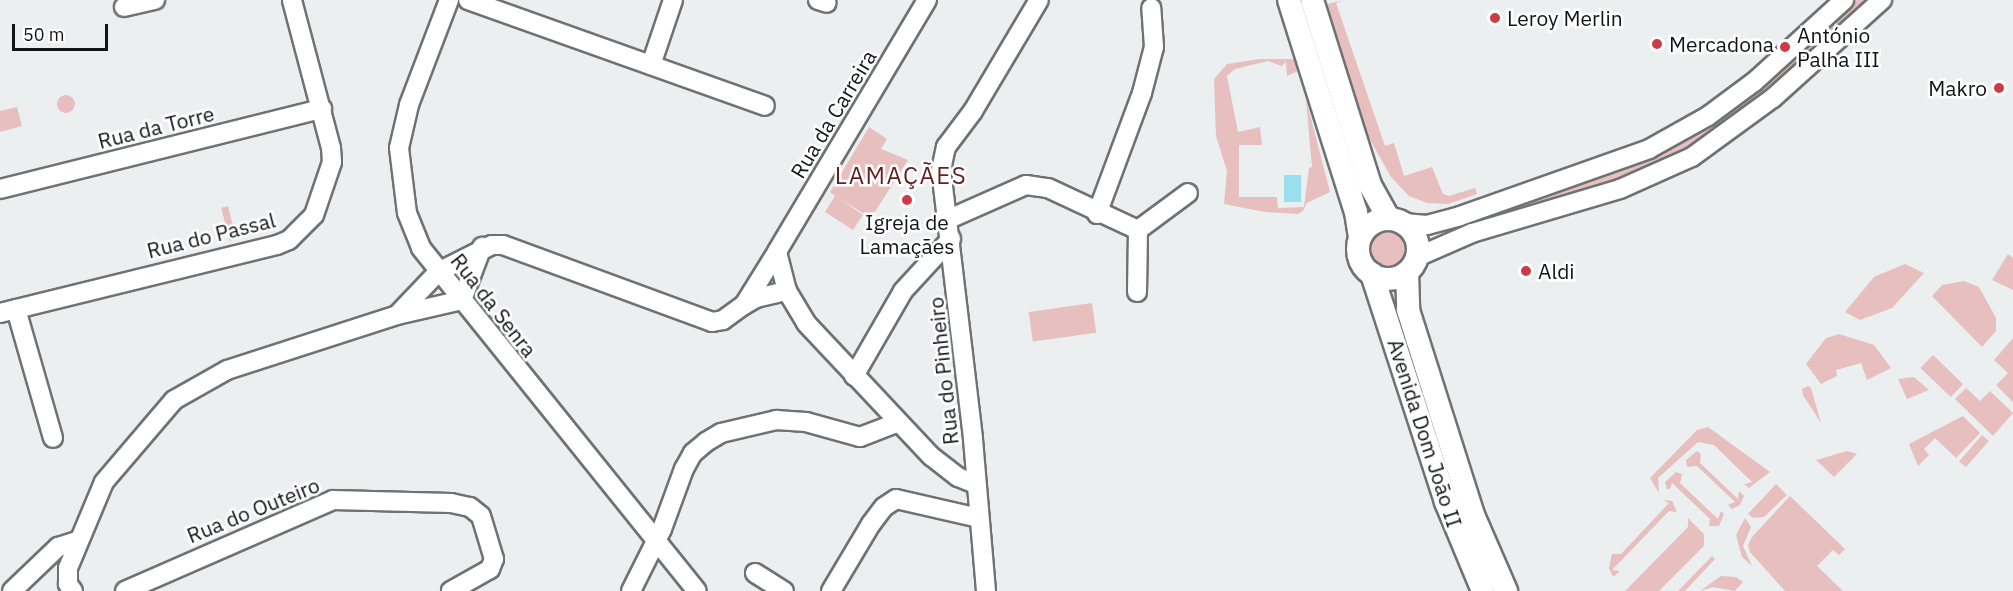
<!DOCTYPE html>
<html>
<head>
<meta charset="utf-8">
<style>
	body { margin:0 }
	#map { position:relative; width:2013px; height:591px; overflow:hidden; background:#eceff0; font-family:"IBM Plex Sans",sans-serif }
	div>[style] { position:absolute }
	.green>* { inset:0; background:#e6bfbe; transform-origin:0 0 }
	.round { border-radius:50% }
	.water>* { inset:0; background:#9adfed; transform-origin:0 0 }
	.roads { filter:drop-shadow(2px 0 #6f7273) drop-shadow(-2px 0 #6f7273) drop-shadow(0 2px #6f7273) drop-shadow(0 -2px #6f7273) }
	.minor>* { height:18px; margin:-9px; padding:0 9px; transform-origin:9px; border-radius:9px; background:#fff }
	.major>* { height:22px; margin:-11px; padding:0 11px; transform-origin:11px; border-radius:11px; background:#fff }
	.major>.ring { margin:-11px; padding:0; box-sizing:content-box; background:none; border:22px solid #fff; border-radius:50% }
	.dots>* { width:16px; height:16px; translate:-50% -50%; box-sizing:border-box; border:3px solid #fff; border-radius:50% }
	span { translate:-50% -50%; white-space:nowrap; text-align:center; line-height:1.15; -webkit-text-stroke:5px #fff; paint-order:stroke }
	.poi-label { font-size:21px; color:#141515 }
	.left { translate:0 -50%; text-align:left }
	.right { translate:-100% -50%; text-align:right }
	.street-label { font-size:21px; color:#141515 }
	.quarter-label { font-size:24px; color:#651f23; letter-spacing:1.5px }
	.scale { position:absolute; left:12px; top:24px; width:96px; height:27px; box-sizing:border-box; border:3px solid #141515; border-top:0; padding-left:8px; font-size:18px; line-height:21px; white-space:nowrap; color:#141515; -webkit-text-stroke:4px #fff; paint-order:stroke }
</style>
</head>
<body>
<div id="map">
	<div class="green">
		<i style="clip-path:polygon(1345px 0,1336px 3px,1385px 146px,1394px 143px,1404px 176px,1432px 167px,1443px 194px,1449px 196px,1475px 188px,1477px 194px,1448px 204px,1427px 203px,1409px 196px,1391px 177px,1368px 136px,1327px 4px)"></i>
		<i style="clip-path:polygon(1857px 0,1872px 0,1767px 94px,1704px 140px,1636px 175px,1456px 233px,1453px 225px,1634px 165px,1699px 131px,1753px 92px)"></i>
		<i style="clip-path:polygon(1260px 59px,1294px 59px,1298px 71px,1287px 76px,1286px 62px,1282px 66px,1268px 61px,1235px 69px,1227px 76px,1238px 132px,1260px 127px,1262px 145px,1239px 145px,1239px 197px,1277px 197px,1278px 208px,1304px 207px,1309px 168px,1312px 167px,1306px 99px,1330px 192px,1307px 203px,1303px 211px,1298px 214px,1265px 212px,1224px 204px,1227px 171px,1216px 136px,1214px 79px,1227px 64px)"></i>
		<i class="round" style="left:57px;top:95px;width:18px;height:18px"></i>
		<i style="clip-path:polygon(17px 107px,22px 126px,0 132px,0 111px)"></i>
		<i style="clip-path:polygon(869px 127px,887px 139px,881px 149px,908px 160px,871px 218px,840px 199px,863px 215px,853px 230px,825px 212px,835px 196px,830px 192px)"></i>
		<i style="left:228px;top:206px;width:34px;height:7px;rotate:76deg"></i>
		<i class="round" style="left:1366px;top:227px;width:44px;height:44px"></i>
		<i style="clip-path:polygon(2008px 254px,2013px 258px,2013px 290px,1992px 280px)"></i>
		<i style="clip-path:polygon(1905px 264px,1924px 273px,1892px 308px,1860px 320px,1845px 312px,1874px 277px)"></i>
		<i style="clip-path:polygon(1964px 281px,1979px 287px,1996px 318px,1996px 331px,1982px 347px,1932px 296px,1942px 285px)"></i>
		<i style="left:1092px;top:303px;width:30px;height:64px;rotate:82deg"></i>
		<i style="clip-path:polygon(1839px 334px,1874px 345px,1891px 368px,1867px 380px,1861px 363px,1836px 370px,1837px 376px,1821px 384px,1806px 364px,1826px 338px)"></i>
		<i style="clip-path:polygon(2013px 338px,2013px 402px,1996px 385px,2008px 373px,1994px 360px)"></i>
		<i style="left:1933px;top:355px;width:42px;height:18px;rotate:44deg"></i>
		<i style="clip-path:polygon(1914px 377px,1929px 390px,1907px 399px,1898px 379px)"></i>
		<i style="clip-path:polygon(1808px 386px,1811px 388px,1821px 423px,1803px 395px,1802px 389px)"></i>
		<i style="clip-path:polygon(1966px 388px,1980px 401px,1990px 391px,2013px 413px,1993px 436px,1955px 399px)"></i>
		<i style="clip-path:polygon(1963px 416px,1980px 433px,1956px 458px,1935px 438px,1924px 449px,1929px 455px,1918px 466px,1909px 444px)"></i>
		<i style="clip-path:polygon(1708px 427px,1770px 472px,1749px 488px,1744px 484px,1752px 482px,1714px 445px,1698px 442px,1658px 478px,1659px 493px,1650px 478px,1697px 430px)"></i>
		<i style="left:1982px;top:435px;width:9px;height:35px;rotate:41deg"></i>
		<i style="clip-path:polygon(1697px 451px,1701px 454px,1700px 463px,1738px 499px,1739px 491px,1744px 496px,1740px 505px,1732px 509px,1728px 505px,1735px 502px,1697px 466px,1687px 467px,1686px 460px)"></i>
		<i style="clip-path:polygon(1847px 451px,1857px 454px,1834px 477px,1816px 460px)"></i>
		<i style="clip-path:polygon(1676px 472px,1682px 474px,1680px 483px,1718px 519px,1721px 511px,1724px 514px,1719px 526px,1709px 526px,1710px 519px,1672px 483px,1670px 489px,1667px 489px,1665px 482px)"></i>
		<i style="clip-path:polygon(1776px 484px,1787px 495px,1764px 517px,1753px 518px,1748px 514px)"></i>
		<i style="clip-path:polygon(1790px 496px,1845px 549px,1839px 555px,1833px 550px,1817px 566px,1843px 591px,1785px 591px,1750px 552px,1748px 545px,1752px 537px)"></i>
		<i style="clip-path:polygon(1663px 500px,1672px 501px,1677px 512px,1669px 511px,1612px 570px,1620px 571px,1613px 577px,1609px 568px,1612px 554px,1621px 554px,1669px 503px)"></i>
		<i style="clip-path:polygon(1688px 518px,1704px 534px,1704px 546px,1659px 591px,1625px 591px,1688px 527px)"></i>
		<i style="clip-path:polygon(1745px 518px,1751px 527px,1743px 546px,1752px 566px,1742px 557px,1736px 535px)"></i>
		<i style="clip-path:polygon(1712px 556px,1715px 559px,1685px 591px,1678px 591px)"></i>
		<i style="clip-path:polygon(1721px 576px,1736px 577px,1743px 582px,1735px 591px,1713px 587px,1700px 591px)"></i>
	</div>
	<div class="water">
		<i style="left:1284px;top:175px;width:17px;height:27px"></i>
	</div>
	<div class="roads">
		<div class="minor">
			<i style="left:449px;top:0;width:112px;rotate:110.9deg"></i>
			<i style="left:409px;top:105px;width:44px;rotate:103.1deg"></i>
			<i style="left:399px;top:148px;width:65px;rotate:83deg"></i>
			<i style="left:407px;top:213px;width:38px;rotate:68deg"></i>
			<i style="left:421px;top:248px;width:440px;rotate:51.2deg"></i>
			<i style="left:468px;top:0;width:315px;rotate:19.6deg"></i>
			<i style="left:818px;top:0;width:9px;rotate:18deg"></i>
			<i style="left:927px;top:0;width:293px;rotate:120.8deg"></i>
			<i style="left:777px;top:252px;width:40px;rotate:75.6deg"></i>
			<i style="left:787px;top:291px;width:37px;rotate:59deg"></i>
			<i style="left:806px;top:323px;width:183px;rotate:46.8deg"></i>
			<i style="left:931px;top:456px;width:34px;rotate:38deg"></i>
			<i style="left:958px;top:477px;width:18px;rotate:22deg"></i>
			<i style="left:124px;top:7px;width:32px;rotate:-13deg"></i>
			<i style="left:651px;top:65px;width:69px;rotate:-71.3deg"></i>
			<i style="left:0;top:189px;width:332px;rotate:-14deg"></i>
			<i style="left:1097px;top:214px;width:129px;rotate:-69.6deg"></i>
			<i style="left:1142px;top:93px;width:48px;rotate:-75.4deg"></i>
			<i style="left:1154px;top:47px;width:39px;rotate:-94deg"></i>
			<i style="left:949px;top:219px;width:84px;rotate:-23.8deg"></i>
			<i style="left:1026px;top:185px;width:22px;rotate:8deg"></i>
			<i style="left:1048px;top:188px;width:99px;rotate:25deg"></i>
			<i style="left:1138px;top:230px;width:62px;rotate:90.9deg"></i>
			<i style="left:1404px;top:223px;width:23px;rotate:5deg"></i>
			<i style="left:1427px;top:225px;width:34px;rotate:-15deg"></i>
			<i style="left:1460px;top:216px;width:201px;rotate:-19.5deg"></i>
			<i style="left:1649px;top:149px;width:68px;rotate:-29.2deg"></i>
			<i style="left:1708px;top:116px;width:57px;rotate:-36.5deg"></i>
			<i style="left:1754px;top:82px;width:122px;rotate:-42.3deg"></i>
			<i style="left:1138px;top:230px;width:62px;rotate:-36.5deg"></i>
			<i style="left:1417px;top:257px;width:60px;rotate:-23.6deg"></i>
			<i style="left:1472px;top:233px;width:154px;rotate:-16.6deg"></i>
			<i style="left:1620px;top:189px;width:79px;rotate:-24deg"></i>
			<i style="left:1692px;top:157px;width:100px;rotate:-36.1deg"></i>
			<i style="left:1773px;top:98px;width:147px;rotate:-42deg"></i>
			<i style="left:744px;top:305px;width:14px;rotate:-30deg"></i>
			<i style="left:756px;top:298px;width:32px;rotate:-13deg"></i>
			<i style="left:16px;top:309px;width:134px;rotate:74deg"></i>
			<i style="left:0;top:313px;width:285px;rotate:-13.8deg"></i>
			<i style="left:277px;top:245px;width:13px;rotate:-23deg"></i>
			<i style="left:289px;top:240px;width:35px;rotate:-45deg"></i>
			<i style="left:314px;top:215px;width:56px;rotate:-71.2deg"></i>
			<i style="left:332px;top:162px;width:14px;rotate:-94deg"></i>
			<i style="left:331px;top:148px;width:153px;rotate:-104.8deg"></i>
			<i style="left:399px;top:313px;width:57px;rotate:-46.4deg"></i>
			<i style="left:438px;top:272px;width:60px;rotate:-26.6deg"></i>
			<i style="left:492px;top:245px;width:11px"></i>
			<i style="left:503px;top:245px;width:223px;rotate:20.2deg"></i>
			<i style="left:712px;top:322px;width:11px;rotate:-10deg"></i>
			<i style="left:723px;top:320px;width:26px;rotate:-36deg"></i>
			<i style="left:744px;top:305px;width:62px;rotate:-58.1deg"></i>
			<i style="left:854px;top:376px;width:98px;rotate:-60deg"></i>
			<i style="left:903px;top:291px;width:71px;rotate:-47.3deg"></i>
			<i style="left:755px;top:573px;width:34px;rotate:32deg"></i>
			<i style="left:12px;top:591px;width:64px;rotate:-43.7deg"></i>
			<i style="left:58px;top:547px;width:22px;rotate:-18deg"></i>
			<i style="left:73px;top:591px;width:9px;rotate:-126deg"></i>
			<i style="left:68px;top:584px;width:16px;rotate:-90deg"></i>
			<i style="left:68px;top:568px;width:93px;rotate:-67.3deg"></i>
			<i style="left:104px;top:482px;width:108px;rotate:-49.5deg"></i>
			<i style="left:174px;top:400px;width:61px;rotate:-29.5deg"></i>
			<i style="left:227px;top:370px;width:179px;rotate:-17.9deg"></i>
			<i style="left:397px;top:315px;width:67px;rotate:-13deg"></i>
			<i style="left:462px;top:300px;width:57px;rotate:-69.3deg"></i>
			<i style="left:125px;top:591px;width:227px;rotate:-23.6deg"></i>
			<i style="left:333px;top:500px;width:118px;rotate:1.5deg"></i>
			<i style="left:451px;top:503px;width:19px;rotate:12deg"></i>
			<i style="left:470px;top:507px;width:14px;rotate:39deg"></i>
			<i style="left:481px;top:516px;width:45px;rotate:73.2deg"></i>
			<i style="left:494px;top:559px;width:11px;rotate:112deg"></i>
			<i style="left:490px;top:569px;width:45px;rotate:150.6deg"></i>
			<i style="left:631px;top:591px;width:69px;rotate:-63.4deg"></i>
			<i style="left:662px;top:529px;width:64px;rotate:-69.9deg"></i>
			<i style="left:684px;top:469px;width:18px;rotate:-61deg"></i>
			<i style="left:693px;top:453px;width:17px;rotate:-40deg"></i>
			<i style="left:706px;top:442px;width:17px;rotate:-31deg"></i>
			<i style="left:721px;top:433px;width:57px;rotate:-13.3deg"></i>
			<i style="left:776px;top:420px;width:30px;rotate:4deg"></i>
			<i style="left:806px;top:422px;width:56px;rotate:15.5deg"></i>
			<i style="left:860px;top:437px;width:40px;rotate:-21deg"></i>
			<i style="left:831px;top:591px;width:78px;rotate:-59.2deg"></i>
			<i style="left:871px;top:524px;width:21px;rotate:-53deg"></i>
			<i style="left:884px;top:507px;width:14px;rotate:-34deg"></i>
			<i style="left:896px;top:499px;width:85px;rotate:12.9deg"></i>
			<i style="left:986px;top:591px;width:154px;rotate:-94.9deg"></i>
			<i style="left:973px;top:438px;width:270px;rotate:-96.8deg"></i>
			<i style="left:941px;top:170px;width:24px;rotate:-78deg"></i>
			<i style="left:946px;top:147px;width:45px;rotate:-53.1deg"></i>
			<i style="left:973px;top:111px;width:129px;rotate:-59.3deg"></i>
		</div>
		<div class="major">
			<i style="left:1289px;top:0;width:222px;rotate:72.5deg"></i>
			<i style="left:1356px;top:212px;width:26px;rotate:81deg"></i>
			<i style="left:1312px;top:0;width:194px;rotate:72.6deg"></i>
			<i style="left:1370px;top:185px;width:39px;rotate:61deg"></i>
			<i class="ring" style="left:1358px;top:219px;width:38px;height:38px"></i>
			<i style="left:1407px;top:273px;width:37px;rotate:88deg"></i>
			<i style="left:1408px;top:310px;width:215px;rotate:72.4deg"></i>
			<i style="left:1473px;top:515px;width:83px;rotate:66.5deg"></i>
			<i style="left:1372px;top:274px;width:240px;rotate:72deg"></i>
			<i style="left:1446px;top:502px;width:96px;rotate:67.4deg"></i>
		</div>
	</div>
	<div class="dots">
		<i style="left:1495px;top:18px;background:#cc3c47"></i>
		<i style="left:1657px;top:44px;background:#cc3c47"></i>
		<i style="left:1785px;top:47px;background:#cc3c47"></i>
		<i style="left:1999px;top:88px;background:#cc3c47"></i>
		<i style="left:907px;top:200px;background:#cc3c47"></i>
		<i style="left:1526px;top:271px;background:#cc3c47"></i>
	</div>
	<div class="poi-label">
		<span class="left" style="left:1507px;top:18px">Leroy Merlin</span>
		<span class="left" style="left:1797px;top:47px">António<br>Palha III</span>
		<span class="left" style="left:1669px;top:44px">Mercadona</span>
		<span class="right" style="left:1987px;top:88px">Makro</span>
		<span style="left:907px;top:234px">Igreja de<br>Lamaçães</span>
		<span class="left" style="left:1538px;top:271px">Aldi</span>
	</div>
	<div class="street-label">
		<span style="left:833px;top:114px;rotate:-59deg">Rua da Carreira</span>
		<span style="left:156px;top:127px;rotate:-14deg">Rua da Torre</span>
		<span style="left:211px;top:235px;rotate:-14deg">Rua do Passal</span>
		<span style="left:494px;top:305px;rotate:52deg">Rua da Senra</span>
		<span style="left:943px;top:371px;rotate:-96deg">Rua do Pinheiro</span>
		<span style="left:1425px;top:433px;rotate:72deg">Avenida Dom João II</span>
		<span style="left:253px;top:510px;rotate:-22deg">Rua do Outeiro</span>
	</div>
	<div class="quarter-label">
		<span style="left:901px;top:176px">LAMAÇÃES</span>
	</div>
	<div class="scale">50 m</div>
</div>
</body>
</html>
